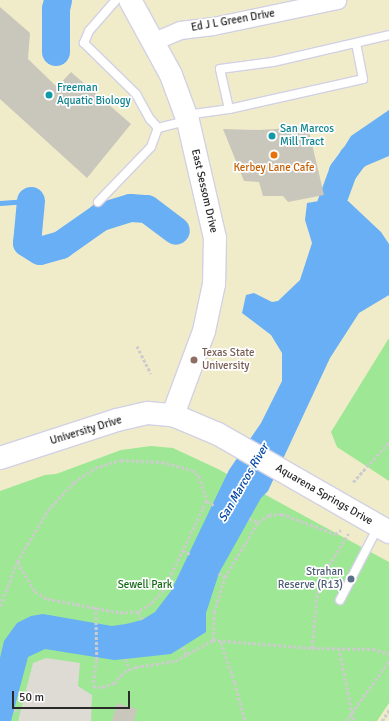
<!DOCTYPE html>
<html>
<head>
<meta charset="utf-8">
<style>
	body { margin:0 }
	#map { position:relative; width:389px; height:721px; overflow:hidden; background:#edeadc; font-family:Signika,sans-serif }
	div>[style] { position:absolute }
	.education>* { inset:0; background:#f0ecca; transform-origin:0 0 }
	.green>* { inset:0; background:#9ee795 }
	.plaza>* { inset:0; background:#dddbd3 }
	.water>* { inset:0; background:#68aff6 }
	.stream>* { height:4.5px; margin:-2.25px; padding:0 2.25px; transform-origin:2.25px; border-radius:2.25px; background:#68aff6 }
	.river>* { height:28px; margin:-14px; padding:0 14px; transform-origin:14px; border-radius:14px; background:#68aff6 }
	.building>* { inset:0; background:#c9c6bb }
	.path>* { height:2.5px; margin-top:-1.25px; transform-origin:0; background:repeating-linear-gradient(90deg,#ccc 0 3px,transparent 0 5px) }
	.roads { filter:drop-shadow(1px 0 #d2d1e4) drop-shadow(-1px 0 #d2d1e4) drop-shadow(0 1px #d2d1e4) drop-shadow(0 -1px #d2d1e4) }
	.lane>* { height:8px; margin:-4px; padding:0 4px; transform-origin:4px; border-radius:4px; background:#fff }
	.street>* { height:17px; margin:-8.5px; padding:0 8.5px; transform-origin:8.5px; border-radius:8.5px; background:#fff }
	.secondary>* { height:22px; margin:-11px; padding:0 11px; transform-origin:11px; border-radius:11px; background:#fff }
	.dots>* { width:11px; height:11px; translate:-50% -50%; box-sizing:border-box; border:2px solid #fff; border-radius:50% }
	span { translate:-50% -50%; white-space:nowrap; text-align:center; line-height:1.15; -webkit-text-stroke:3.5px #fff; paint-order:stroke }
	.street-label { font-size:11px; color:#2a2a2a }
	.culture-label { font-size:11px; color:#0d838f }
	.left { translate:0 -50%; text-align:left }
	.food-label { font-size:11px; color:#c56008 }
	.education-label { font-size:11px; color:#785e54 }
	.service-label { font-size:11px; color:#4e5e75 }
	.right { translate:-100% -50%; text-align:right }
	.park-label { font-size:11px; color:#166c18 }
	.water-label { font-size:12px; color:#0548a4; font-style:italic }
	.scale { position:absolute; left:12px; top:691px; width:118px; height:18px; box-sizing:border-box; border:2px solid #2a2a2a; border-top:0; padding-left:5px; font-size:12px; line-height:14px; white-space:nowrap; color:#2a2a2a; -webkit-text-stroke:3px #fff; paint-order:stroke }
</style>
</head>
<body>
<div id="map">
	<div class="education">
		<i style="left:0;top:0;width:389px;height:721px"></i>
	</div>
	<div class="green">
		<i style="clip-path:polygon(389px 338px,389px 481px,337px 447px,331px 432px)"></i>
		<i style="clip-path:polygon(151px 446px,173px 448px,218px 469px,389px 562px,389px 703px,377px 721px,0 721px,0 491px,45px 475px,56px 474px,121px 450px)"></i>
	</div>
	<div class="plaza">
		<i style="clip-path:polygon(46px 658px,80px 663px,78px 686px,92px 695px,91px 721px,18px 721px,33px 663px)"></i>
	</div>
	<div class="water">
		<i style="clip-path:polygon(389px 110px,389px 156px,363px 167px,343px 149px,351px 136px)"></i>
		<i style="clip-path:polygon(331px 199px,348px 201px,381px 232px,389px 244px,389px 295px,359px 313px,330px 358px,268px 491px,261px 498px,219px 573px,206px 613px,206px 632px,171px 654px,125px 659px,114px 660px,45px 649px,28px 657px,11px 721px,0 721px,0 658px,4px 641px,17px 623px,31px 616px,43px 614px,112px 626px,126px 624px,142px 620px,155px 612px,171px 591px,229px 470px,261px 423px,282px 381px,282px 353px,271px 335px,242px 313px,246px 295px,254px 293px,272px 302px,278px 301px,300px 280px,312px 243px,305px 220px,307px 203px)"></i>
	</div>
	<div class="stream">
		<i style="left:0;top:203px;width:31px;rotate:-4deg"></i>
	</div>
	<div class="river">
		<i style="left:56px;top:52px;width:43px;rotate:-90deg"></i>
		<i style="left:56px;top:9px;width:9px;rotate:-77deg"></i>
		<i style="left:31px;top:201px;width:42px;rotate:95.4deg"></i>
		<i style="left:27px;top:243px;width:15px;rotate:32deg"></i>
		<i style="left:40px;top:251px;width:22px;rotate:-16deg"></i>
		<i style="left:61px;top:245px;width:49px;rotate:-35deg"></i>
		<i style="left:101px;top:217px;width:31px;rotate:-17deg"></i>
		<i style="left:131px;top:208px;width:16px;rotate:4deg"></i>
		<i style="left:147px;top:209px;width:36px;rotate:37deg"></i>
		<i style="left:331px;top:237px;width:24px;rotate:-97deg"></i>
		<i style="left:328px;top:213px;width:44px;rotate:-69.9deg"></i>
		<i style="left:343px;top:172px;width:17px;rotate:-54deg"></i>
		<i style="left:353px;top:158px;width:16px;rotate:-40deg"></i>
		<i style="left:365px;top:148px;width:27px;rotate:-28deg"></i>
	</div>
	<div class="building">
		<i style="clip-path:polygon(0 7px,30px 33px,28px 59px,57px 87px,71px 72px,131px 124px,87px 178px,0 99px)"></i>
		<i style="clip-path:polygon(308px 127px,324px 195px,288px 202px,283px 196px,263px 196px,259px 182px,244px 181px,223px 129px,259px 130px)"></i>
		<i style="clip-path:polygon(117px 703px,137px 709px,134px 721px,112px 721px)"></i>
	</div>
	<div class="path">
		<i style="left:137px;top:346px;width:31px;rotate:63deg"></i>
		<i style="left:353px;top:482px;width:54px;rotate:-48deg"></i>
		<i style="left:207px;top:501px;width:8px;rotate:30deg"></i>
		<i style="left:249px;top:519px;width:9px;rotate:18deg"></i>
		<i style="left:183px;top:550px;width:8px;rotate:30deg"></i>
		<i style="left:219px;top:573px;width:7px;rotate:34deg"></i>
		<i style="left:0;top:606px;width:47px;rotate:-68.9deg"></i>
		<i style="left:17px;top:562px;width:61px;rotate:-59.2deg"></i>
		<i style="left:48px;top:510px;width:38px;rotate:-47deg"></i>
		<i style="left:74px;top:482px;width:25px;rotate:-34deg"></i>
		<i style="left:95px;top:468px;width:27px;rotate:-17deg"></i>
		<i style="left:121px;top:460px;width:41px;rotate:2.8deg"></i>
		<i style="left:162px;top:462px;width:31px;rotate:15deg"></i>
		<i style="left:192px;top:470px;width:9px;rotate:41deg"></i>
		<i style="left:199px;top:476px;width:26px;rotate:72deg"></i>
		<i style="left:207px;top:501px;width:9px;rotate:117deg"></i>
		<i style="left:203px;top:509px;width:90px;rotate:115.7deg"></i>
		<i style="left:164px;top:590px;width:19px;rotate:133deg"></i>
		<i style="left:151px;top:604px;width:15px;rotate:148deg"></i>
		<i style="left:138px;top:612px;width:19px;rotate:177deg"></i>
		<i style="left:119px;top:613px;width:74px;rotate:-169.1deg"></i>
		<i style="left:46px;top:599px;width:14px;rotate:-146deg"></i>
		<i style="left:34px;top:591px;width:34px;rotate:-120deg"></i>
		<i style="left:96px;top:607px;width:53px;rotate:88.9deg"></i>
		<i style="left:97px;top:660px;width:26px;rotate:99deg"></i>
		<i style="left:93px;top:686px;width:9px;rotate:6deg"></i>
		<i style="left:102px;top:687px;width:13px;rotate:-18deg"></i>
		<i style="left:114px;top:683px;width:15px;rotate:-48deg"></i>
		<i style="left:124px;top:672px;width:13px;rotate:-23deg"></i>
		<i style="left:136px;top:667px;width:39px;rotate:-9deg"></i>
		<i style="left:175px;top:661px;width:43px;rotate:-28.9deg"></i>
		<i style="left:213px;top:640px;width:99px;rotate:4.6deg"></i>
		<i style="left:312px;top:648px;width:54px;rotate:-84.7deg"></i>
		<i style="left:317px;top:594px;width:21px;rotate:-71deg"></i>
		<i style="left:324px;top:574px;width:47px;rotate:-59deg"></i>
		<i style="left:138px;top:612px;width:9px;rotate:63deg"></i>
		<i style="left:213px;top:640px;width:28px;rotate:-88deg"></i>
		<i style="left:214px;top:612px;width:37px;rotate:-73deg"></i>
		<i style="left:225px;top:577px;width:64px;rotate:-59deg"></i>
		<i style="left:258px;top:522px;width:13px;rotate:-32deg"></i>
		<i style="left:269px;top:515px;width:13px;rotate:-4deg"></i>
		<i style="left:282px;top:514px;width:57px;rotate:20.7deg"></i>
		<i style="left:335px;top:534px;width:7px;rotate:-34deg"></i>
		<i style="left:221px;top:642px;width:43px;rotate:71.1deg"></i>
		<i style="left:235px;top:683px;width:39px;rotate:75deg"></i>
		<i style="left:183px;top:647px;width:9px;rotate:63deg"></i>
		<i style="left:312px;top:648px;width:61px;rotate:0.9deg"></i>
		<i style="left:373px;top:649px;width:17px;rotate:17deg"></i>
		<i style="left:339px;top:648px;width:75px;rotate:78.4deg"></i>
		<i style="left:125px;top:659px;width:11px;rotate:63deg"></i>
		<i style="left:14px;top:710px;width:7px;rotate:16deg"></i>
		<i style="left:346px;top:721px;width:74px;rotate:-54.4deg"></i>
		<i style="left:382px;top:721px;width:13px;rotate:-58deg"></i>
	</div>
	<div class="roads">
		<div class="lane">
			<i style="left:116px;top:0;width:41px;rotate:131.1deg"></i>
			<i style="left:89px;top:31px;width:13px;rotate:113deg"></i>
			<i style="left:84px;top:43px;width:73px;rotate:44.4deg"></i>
			<i style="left:136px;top:94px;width:29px;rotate:61deg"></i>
			<i style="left:150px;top:119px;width:12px;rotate:48deg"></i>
			<i style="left:158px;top:128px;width:30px;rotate:-14deg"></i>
			<i style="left:229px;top:109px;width:137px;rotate:-12.6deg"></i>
			<i style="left:363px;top:79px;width:36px;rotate:-101deg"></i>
			<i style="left:186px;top:115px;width:43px;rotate:-7.9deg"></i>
			<i style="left:229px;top:109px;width:41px;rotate:-102.7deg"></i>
			<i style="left:220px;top:69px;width:53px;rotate:-7.5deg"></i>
			<i style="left:273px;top:62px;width:119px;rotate:-13.1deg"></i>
			<i style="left:98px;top:202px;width:76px;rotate:-46.1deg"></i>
			<i style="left:151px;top:147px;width:20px;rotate:-70deg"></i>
			<i style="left:340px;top:600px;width:82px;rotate:-62.5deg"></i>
		</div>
		<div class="street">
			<i style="left:154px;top:41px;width:28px;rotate:-23deg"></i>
			<i style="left:180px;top:30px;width:33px;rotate:-7deg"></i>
			<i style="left:213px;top:26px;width:127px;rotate:-11.8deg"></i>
		</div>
		<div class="secondary">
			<i style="left:130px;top:0;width:85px;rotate:61.3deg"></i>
			<i style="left:171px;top:75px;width:49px;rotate:69.7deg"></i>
			<i style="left:188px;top:121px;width:120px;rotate:77deg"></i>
			<i style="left:215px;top:238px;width:46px;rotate:91.2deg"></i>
			<i style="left:214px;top:284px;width:48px;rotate:102deg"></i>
			<i style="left:204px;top:331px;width:90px;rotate:110.3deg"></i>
			<i style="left:0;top:458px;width:123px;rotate:-18deg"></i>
			<i style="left:117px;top:420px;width:32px;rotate:-13deg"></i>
			<i style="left:148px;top:413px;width:25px;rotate:5deg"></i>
			<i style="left:173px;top:415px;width:49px;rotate:22.9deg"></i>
			<i style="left:218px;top:434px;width:197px;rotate:29.8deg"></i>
		</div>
	</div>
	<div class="dots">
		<i style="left:49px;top:95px;background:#0f9aa8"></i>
		<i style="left:272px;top:136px;background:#0f9aa8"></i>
		<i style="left:274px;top:155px;background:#e8710a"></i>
		<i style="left:194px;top:360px;background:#8d6e63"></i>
		<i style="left:351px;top:579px;background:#5c6f8a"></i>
	</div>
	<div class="street-label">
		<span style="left:233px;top:21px;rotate:-10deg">Ed J L Green Drive</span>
		<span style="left:204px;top:191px;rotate:77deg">East Sessom Drive</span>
		<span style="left:86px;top:431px;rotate:-17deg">University Drive</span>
		<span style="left:324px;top:495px;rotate:30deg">Aquarena Springs Drive</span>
	</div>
	<div class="culture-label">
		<span class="left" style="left:57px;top:95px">Freeman<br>Aquatic Biology</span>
		<span class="left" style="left:280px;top:136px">San Marcos<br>Mill Tract</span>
	</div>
	<div class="food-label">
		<span style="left:274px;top:168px">Kerbey Lane Cafe</span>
	</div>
	<div class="education-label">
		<span class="left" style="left:202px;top:360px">Texas State<br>University</span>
	</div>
	<div class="service-label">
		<span class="right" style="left:343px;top:579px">Strahan<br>Reserve (R13)</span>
	</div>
	<div class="park-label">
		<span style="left:145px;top:585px">Sewell Park</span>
	</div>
	<div class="water-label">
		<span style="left:244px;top:483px;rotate:-60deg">San Marcos River</span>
	</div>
	<div class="scale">50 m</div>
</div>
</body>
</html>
